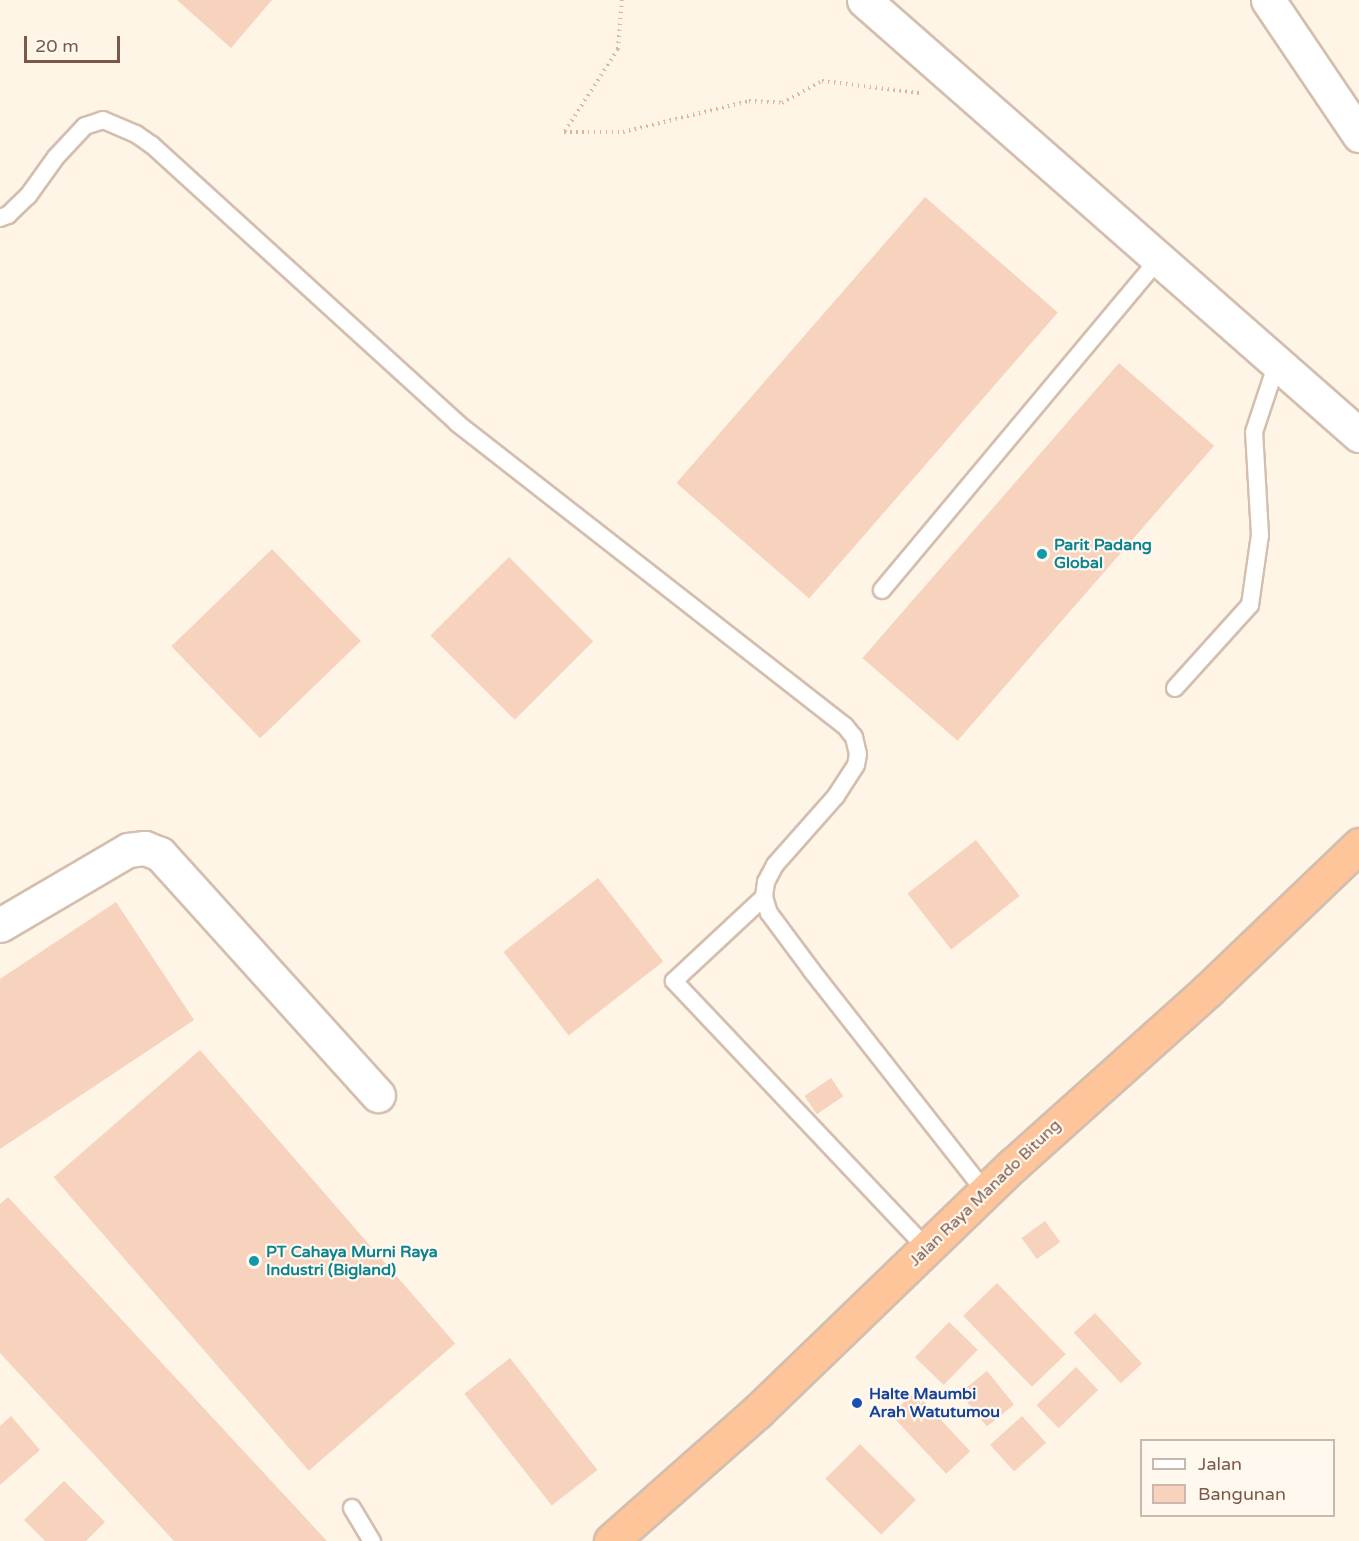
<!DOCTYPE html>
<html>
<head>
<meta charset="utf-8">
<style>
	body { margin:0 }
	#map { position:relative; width:1359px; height:1541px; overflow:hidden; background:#fef5e7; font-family:"Varela Round",sans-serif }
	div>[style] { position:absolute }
	.building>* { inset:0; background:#f7d2bc; transform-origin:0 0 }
	.path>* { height:4px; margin-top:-2px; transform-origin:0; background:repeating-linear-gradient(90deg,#dcb59e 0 1.5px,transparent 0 6px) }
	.roads { filter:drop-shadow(2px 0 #d4beae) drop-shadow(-2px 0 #d4beae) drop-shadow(0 2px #d4beae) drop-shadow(0 -2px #d4beae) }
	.service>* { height:16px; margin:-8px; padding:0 8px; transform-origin:8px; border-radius:8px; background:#fff }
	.minor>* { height:33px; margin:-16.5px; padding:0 16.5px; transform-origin:16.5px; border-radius:16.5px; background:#fff }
	.trunk>* { height:33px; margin:-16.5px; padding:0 16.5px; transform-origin:16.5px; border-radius:16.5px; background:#fec49a }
	.dots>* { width:16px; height:16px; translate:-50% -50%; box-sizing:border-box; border:3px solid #fff8ef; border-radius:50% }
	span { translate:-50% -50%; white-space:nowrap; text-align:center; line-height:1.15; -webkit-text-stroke:4.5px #fff8ef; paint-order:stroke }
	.culture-label { font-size:16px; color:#0d838f; font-weight:700 }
	.left { translate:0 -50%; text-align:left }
	.street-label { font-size:16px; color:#7b5948 }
	.transit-label { font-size:16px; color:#164399; font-weight:700 }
	.legend { position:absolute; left:1140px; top:1439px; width:195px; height:78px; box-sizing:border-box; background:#fff8ef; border:2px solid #cab8ac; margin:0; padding:8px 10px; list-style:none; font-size:18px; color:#7b5948 }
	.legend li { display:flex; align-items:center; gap:12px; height:30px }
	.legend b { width:30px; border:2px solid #cab8ac }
	.scale { position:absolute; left:24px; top:36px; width:96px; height:27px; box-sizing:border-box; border:3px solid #7b5948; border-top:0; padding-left:8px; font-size:18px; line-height:21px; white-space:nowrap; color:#7b5948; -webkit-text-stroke:4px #fff8ef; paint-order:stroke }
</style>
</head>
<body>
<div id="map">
	<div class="building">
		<i style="clip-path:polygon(177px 0,272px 0,231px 48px)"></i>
		<i style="left:925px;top:197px;width:176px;height:379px;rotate:41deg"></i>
		<i style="left:1119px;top:363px;width:126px;height:391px;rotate:41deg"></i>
		<i style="left:272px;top:549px;width:128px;height:140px;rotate:46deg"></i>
		<i style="left:509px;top:557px;width:119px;height:111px;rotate:45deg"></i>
		<i style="left:976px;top:840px;width:71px;height:87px;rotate:52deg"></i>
		<i style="left:598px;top:878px;width:106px;height:120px;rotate:52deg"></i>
		<i style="clip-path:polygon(116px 902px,194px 1020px,0 1149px,0 979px)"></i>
		<i style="left:200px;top:1050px;width:389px;height:194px;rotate:49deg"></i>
		<i style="left:831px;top:1078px;width:22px;height:32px;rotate:56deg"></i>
		<i style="clip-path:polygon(8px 1197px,327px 1541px,174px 1541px,0 1353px,0 1204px)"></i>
		<i style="left:1045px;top:1221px;width:26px;height:29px;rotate:54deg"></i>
		<i style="left:997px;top:1283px;width:99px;height:47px;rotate:46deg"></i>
		<i style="left:1095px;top:1313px;width:69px;height:29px;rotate:47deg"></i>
		<i style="left:949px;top:1322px;width:40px;height:49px;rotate:44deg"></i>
		<i style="left:510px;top:1358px;width:142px;height:58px;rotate:52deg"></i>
		<i style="left:1076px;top:1367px;width:32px;height:55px;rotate:46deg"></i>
		<i style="left:987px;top:1371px;width:43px;height:35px;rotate:51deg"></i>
		<i style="left:915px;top:1392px;width:81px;height:33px;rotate:47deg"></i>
		<i style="clip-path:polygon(11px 1416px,40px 1450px,0 1485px,0 1426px)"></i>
		<i style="left:1022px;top:1416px;width:36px;height:43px;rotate:48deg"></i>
		<i style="left:860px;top:1444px;width:79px;height:49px;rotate:45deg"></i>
		<i style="clip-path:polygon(64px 1481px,105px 1522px,86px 1541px,45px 1541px,24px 1520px)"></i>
	</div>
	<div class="path">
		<i style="left:565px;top:131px;width:98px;rotate:-57.1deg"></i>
		<i style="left:618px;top:49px;width:49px;rotate:-85.3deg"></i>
		<i style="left:564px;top:132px;width:59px"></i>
		<i style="left:623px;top:132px;width:130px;rotate:-13.8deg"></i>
		<i style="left:749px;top:101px;width:33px;rotate:3deg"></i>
		<i style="left:782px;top:103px;width:46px;rotate:-28.8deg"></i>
		<i style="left:822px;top:81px;width:99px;rotate:7deg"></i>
	</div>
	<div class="roads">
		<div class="service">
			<i style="left:0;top:218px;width:9px;rotate:-21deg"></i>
			<i style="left:8px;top:215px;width:28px;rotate:-44deg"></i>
			<i style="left:28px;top:196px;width:48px;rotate:-54.3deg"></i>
			<i style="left:56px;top:157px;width:42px;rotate:-46.9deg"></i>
			<i style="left:85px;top:126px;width:19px;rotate:-18deg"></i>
			<i style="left:103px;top:120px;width:36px;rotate:23deg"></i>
			<i style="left:136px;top:134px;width:19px;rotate:35deg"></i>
			<i style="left:152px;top:145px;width:413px;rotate:42.3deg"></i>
			<i style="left:457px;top:423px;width:492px;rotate:38deg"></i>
			<i style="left:845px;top:726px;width:14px;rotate:51deg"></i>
			<i style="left:854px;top:737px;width:17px;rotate:77deg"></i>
			<i style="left:858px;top:754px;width:11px;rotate:100deg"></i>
			<i style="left:856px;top:765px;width:37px;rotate:123deg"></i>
			<i style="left:836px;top:796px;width:92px;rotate:131.5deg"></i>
			<i style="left:775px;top:865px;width:19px;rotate:118deg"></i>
			<i style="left:766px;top:882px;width:15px;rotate:98deg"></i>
			<i style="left:764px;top:897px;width:17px;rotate:73deg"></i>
			<i style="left:769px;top:913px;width:72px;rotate:53.4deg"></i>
			<i style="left:812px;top:971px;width:281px;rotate:51.9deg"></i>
			<i style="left:882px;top:590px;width:432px;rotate:-50.1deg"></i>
			<i style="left:1175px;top:688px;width:112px;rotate:-47.9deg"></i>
			<i style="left:1250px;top:605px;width:71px;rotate:-81.9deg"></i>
			<i style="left:1260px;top:535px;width:103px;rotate:-93.3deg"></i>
			<i style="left:1254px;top:432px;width:73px;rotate:-71.6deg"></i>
			<i style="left:764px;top:897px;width:123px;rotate:137deg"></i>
			<i style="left:674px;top:981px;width:369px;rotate:46.6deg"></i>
			<i style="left:352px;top:1508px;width:39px;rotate:59deg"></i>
		</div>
		<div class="minor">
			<i style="left:864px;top:0;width:659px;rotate:41.31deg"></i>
			<i style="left:1268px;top:0;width:163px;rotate:56deg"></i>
			<i style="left:0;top:925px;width:148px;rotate:-30.4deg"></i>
			<i style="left:128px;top:850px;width:17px;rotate:-7deg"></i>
			<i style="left:145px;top:848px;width:16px;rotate:22deg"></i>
			<i style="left:160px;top:854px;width:325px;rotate:47.9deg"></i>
		</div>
		<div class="trunk">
			<i style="left:611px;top:1541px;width:195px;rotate:-41.5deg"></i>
			<i style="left:757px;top:1412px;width:356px;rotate:-44deg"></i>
			<i style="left:1013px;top:1165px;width:261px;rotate:-41.9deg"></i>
			<i style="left:1207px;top:991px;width:211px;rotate:-43.8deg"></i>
		</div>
	</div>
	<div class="dots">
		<i style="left:1042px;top:554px;background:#0f9aa8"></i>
		<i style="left:254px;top:1261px;background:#0f9aa8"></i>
		<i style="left:857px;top:1403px;background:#1a4fb4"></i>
	</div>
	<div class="culture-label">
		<span class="left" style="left:1054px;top:554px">Parit Padang<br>Global</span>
		<span class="left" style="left:266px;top:1261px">PT Cahaya Murni Raya<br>Industri (Bigland)</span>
	</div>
	<div class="street-label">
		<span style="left:985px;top:1193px;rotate:-44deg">Jalan Raya Manado Bitung</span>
	</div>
	<div class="transit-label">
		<span class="left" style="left:869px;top:1403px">Halte Maumbi<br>Arah Watutumou</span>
	</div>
	<ul class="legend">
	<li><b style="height:8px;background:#fff"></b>Jalan</li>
	<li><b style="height:16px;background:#f7d2bc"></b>Bangunan</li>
	</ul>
	<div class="scale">20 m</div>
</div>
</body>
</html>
